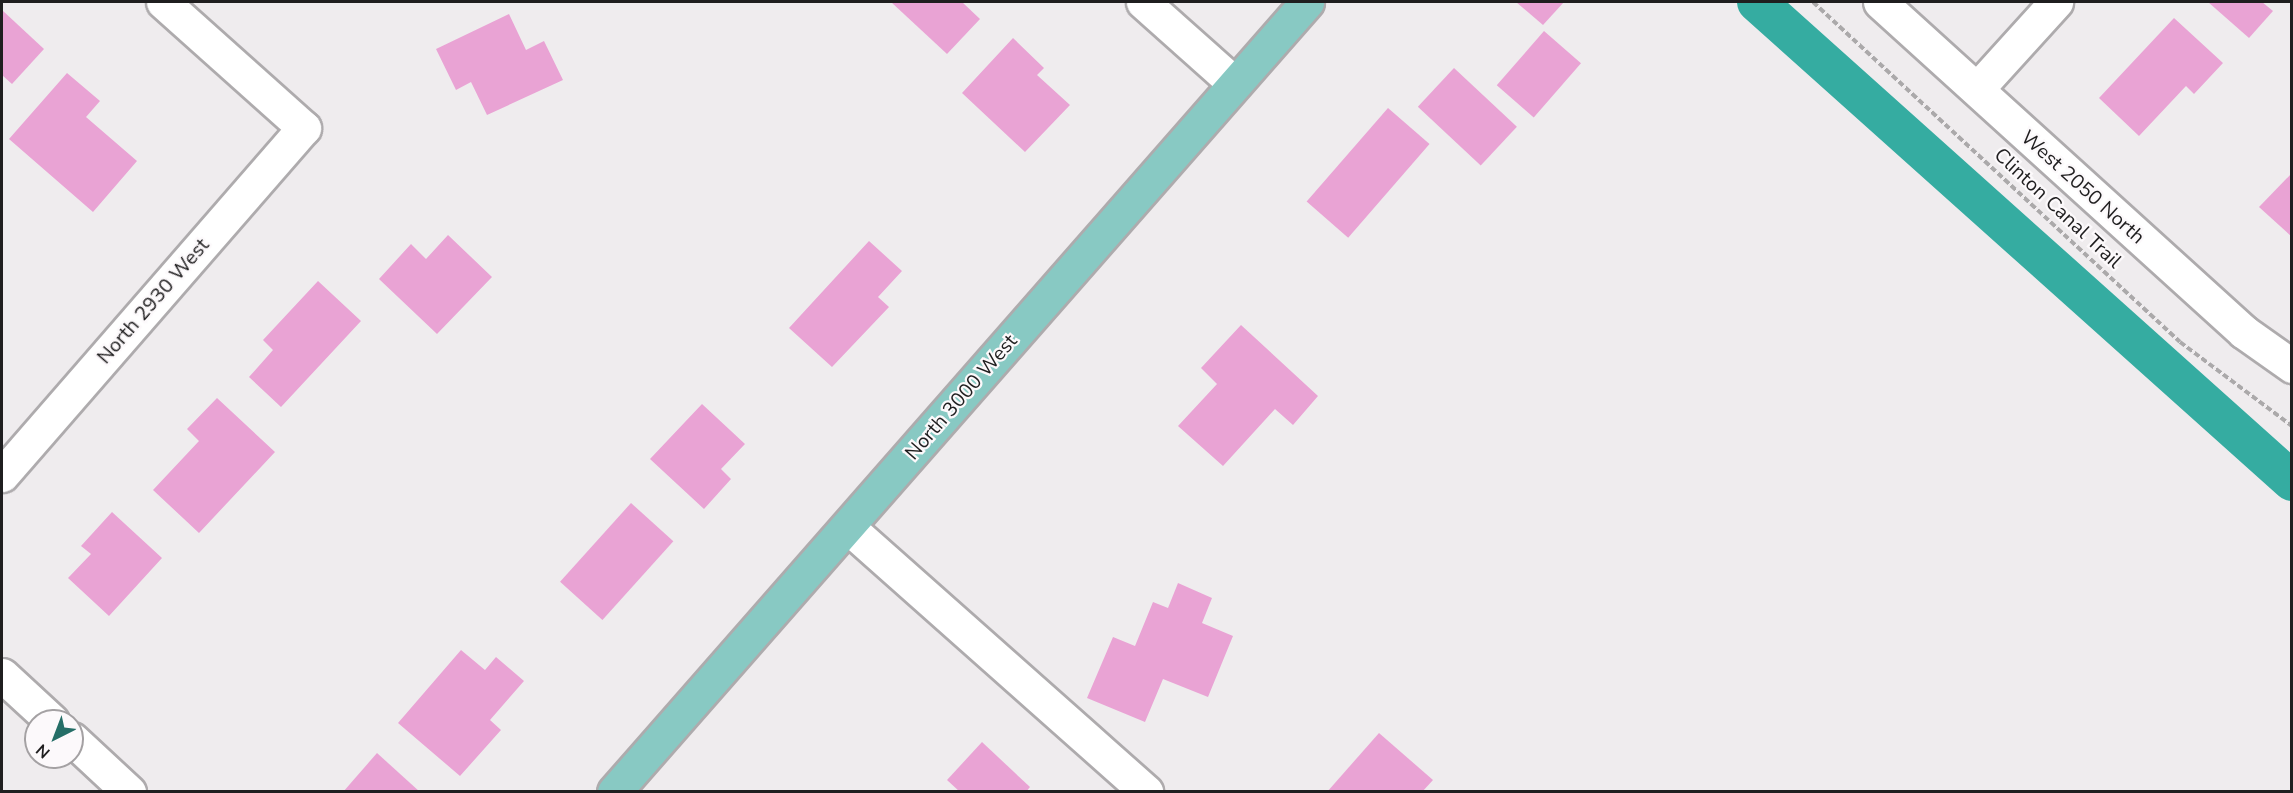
<!DOCTYPE html>
<html>
<head>
<meta charset="utf-8">
<style>
	body { margin:0 }
	#map { position:relative; width:2293px; height:793px; overflow:hidden; background:#efecee; font-family:"Nunito Sans",sans-serif }
	div>[style] { position:absolute }
	.canal>* { height:40px; margin:-20px; padding:0 20px; transform-origin:20px; border-radius:20px; background:#35aca1 }
	.building>* { inset:0; background:#e9a3d4; transform-origin:0 0 }
	.path>* { height:4px; margin-top:-2px; transform-origin:0; background:repeating-linear-gradient(90deg,#aba9aa 0 6px,transparent 0 9px) }
	.roads { filter:drop-shadow(2px 0 #aeabad) drop-shadow(-2px 0 #aeabad) drop-shadow(0 2px #aeabad) drop-shadow(0 -2px #aeabad) }
	.minor>* { height:33px; margin:-16.5px; padding:0 16.5px; transform-origin:16.5px; border-radius:16.5px; background:#fff }
	.major>* { height:33px; margin:-16.5px; padding:0 16.5px; transform-origin:16.5px; border-radius:16.5px; background:#88c9c3 }
	span { translate:-50% -50%; white-space:nowrap; text-align:center; line-height:1.15; -webkit-text-stroke:4.5px #fcf9fb; paint-order:stroke }
	.street-label { font-size:20px; color:#1f1e1f }
	.frame { position:absolute; inset:0; border:3px solid #1f1e1f; pointer-events:none }
	.north { position:absolute; left:24px; top:709px; width:60px; height:60px; box-sizing:border-box; background:#fcf9fb; border:2px solid #a4a1a3; border-radius:50%; rotate:222deg; font-size:16px; font-weight:700; line-height:24px; text-align:center; color:#1f1e1f }
	.north::after { content:''; display:block; margin:auto; width:21px; height:27px; background:#256e67; clip-path:polygon(50% 0,100% 100%,50% 72%,0 100%) }
</style>
</head>
<body>
<div id="map">
	<div class="canal">
		<i style="left:1757px;top:2px;width:718px;rotate:41.84deg"></i>
	</div>
	<div class="building">
		<i style="clip-path:polygon(891px 2px,962px 2px,980px 19px,947px 54px)"></i>
		<i style="clip-path:polygon(1516px 2px,1564px 2px,1543px 25px)"></i>
		<i style="clip-path:polygon(2208px 2px,2262px 2px,2273px 11px,2249px 38px)"></i>
		<i style="clip-path:polygon(2px 10px,44px 49px,12px 84px,2px 75px)"></i>
		<i style="clip-path:polygon(509px 14px,526px 50px,544px 41px,563px 80px,487px 115px,471px 82px,456px 90px,436px 49px)"></i>
		<i style="clip-path:polygon(2174px 18px,2223px 63px,2194px 94px,2186px 86px,2139px 136px,2099px 98px)"></i>
		<i style="left:1544px;top:31px;width:49px;height:72px;rotate:41deg"></i>
		<i style="clip-path:polygon(1013px 38px,1044px 68px,1037px 75px,1070px 105px,1025px 152px,962px 93px)"></i>
		<i style="left:1454px;top:68px;width:86px;height:53px;rotate:43deg"></i>
		<i style="clip-path:polygon(67px 73px,100px 101px,86px 117px,137px 161px,93px 212px,9px 139px)"></i>
		<i style="left:1388px;top:108px;width:55px;height:124px;rotate:41deg"></i>
		<i style="clip-path:polygon(2292px 173px,2292px 237px,2259px 207px)"></i>
		<i style="clip-path:polygon(448px 235px,492px 277px,437px 334px,379px 279px,411px 244px,426px 259px)"></i>
		<i style="clip-path:polygon(869px 241px,902px 271px,878px 297px,889px 307px,832px 367px,789px 328px)"></i>
		<i style="clip-path:polygon(318px 281px,361px 321px,281px 407px,249px 377px,273px 350px,263px 340px)"></i>
		<i style="clip-path:polygon(1241px 325px,1318px 396px,1293px 425px,1275px 409px,1223px 466px,1178px 426px,1217px 384px,1201px 368px)"></i>
		<i style="clip-path:polygon(217px 398px,275px 452px,199px 533px,153px 490px,199px 441px,187px 429px)"></i>
		<i style="clip-path:polygon(702px 404px,745px 444px,721px 469px,731px 479px,704px 509px,650px 459px)"></i>
		<i style="left:631px;top:503px;width:57px;height:106px;rotate:42deg"></i>
		<i style="clip-path:polygon(112px 512px,162px 558px,109px 616px,68px 578px,91px 554px,81px 546px)"></i>
		<i style="clip-path:polygon(1178px 583px,1212px 598px,1202px 623px,1233px 636px,1208px 697px,1163px 679px,1145px 722px,1087px 698px,1113px 637px,1135px 646px,1153px 602px,1168px 608px)"></i>
		<i style="clip-path:polygon(461px 650px,485px 670px,496px 657px,524px 681px,490px 720px,501px 730px,460px 776px,398px 723px)"></i>
		<i style="clip-path:polygon(1379px 733px,1433px 780px,1422px 792px,1327px 792px)"></i>
		<i style="clip-path:polygon(982px 742px,1030px 787px,1026px 792px,960px 792px,947px 780px)"></i>
		<i style="clip-path:polygon(377px 753px,420px 792px,343px 792px)"></i>
	</div>
	<div class="path">
		<i style="left:1813px;top:2px;width:500px;rotate:42.81deg"></i>
		<i style="left:2180px;top:342px;width:140px;rotate:36.9deg"></i>
	</div>
	<div class="roads">
		<div class="minor">
			<i style="left:1143px;top:2px;width:122px;rotate:41.7deg"></i>
			<i style="left:1880px;top:2px;width:491px;rotate:42.2deg"></i>
			<i style="left:2244px;top:332px;width:59px;rotate:35.3deg"></i>
			<i style="left:1977px;top:89px;width:118px;rotate:-47.8deg"></i>
			<i style="left:2px;top:475px;width:460px;rotate:-49deg"></i>
			<i style="left:304px;top:128px;width:189px;rotate:-138.2deg"></i>
			<i style="left:848px;top:527px;width:399px;rotate:41.6deg"></i>
			<i style="left:2px;top:675px;width:68px;rotate:42.6deg"></i>
			<i style="left:72px;top:739px;width:78px;rotate:42.9deg"></i>
		</div>
		<div class="major">
			<i style="left:614px;top:792px;width:1051px;rotate:-48.74deg"></i>
		</div>
	</div>
	<div class="street-label">
		<span style="left:2083px;top:187px;rotate:42deg">West 2050 North</span>
		<span style="left:2058px;top:208px;rotate:43deg">Clinton Canal Trail</span>
		<span style="left:153px;top:301px;rotate:-49deg">North 2930 West</span>
		<span style="left:961px;top:397px;rotate:-49deg">North 3000 West</span>
	</div>
	<div class="frame"></div>
	<div class="north">N</div>
</div>
</body>
</html>
